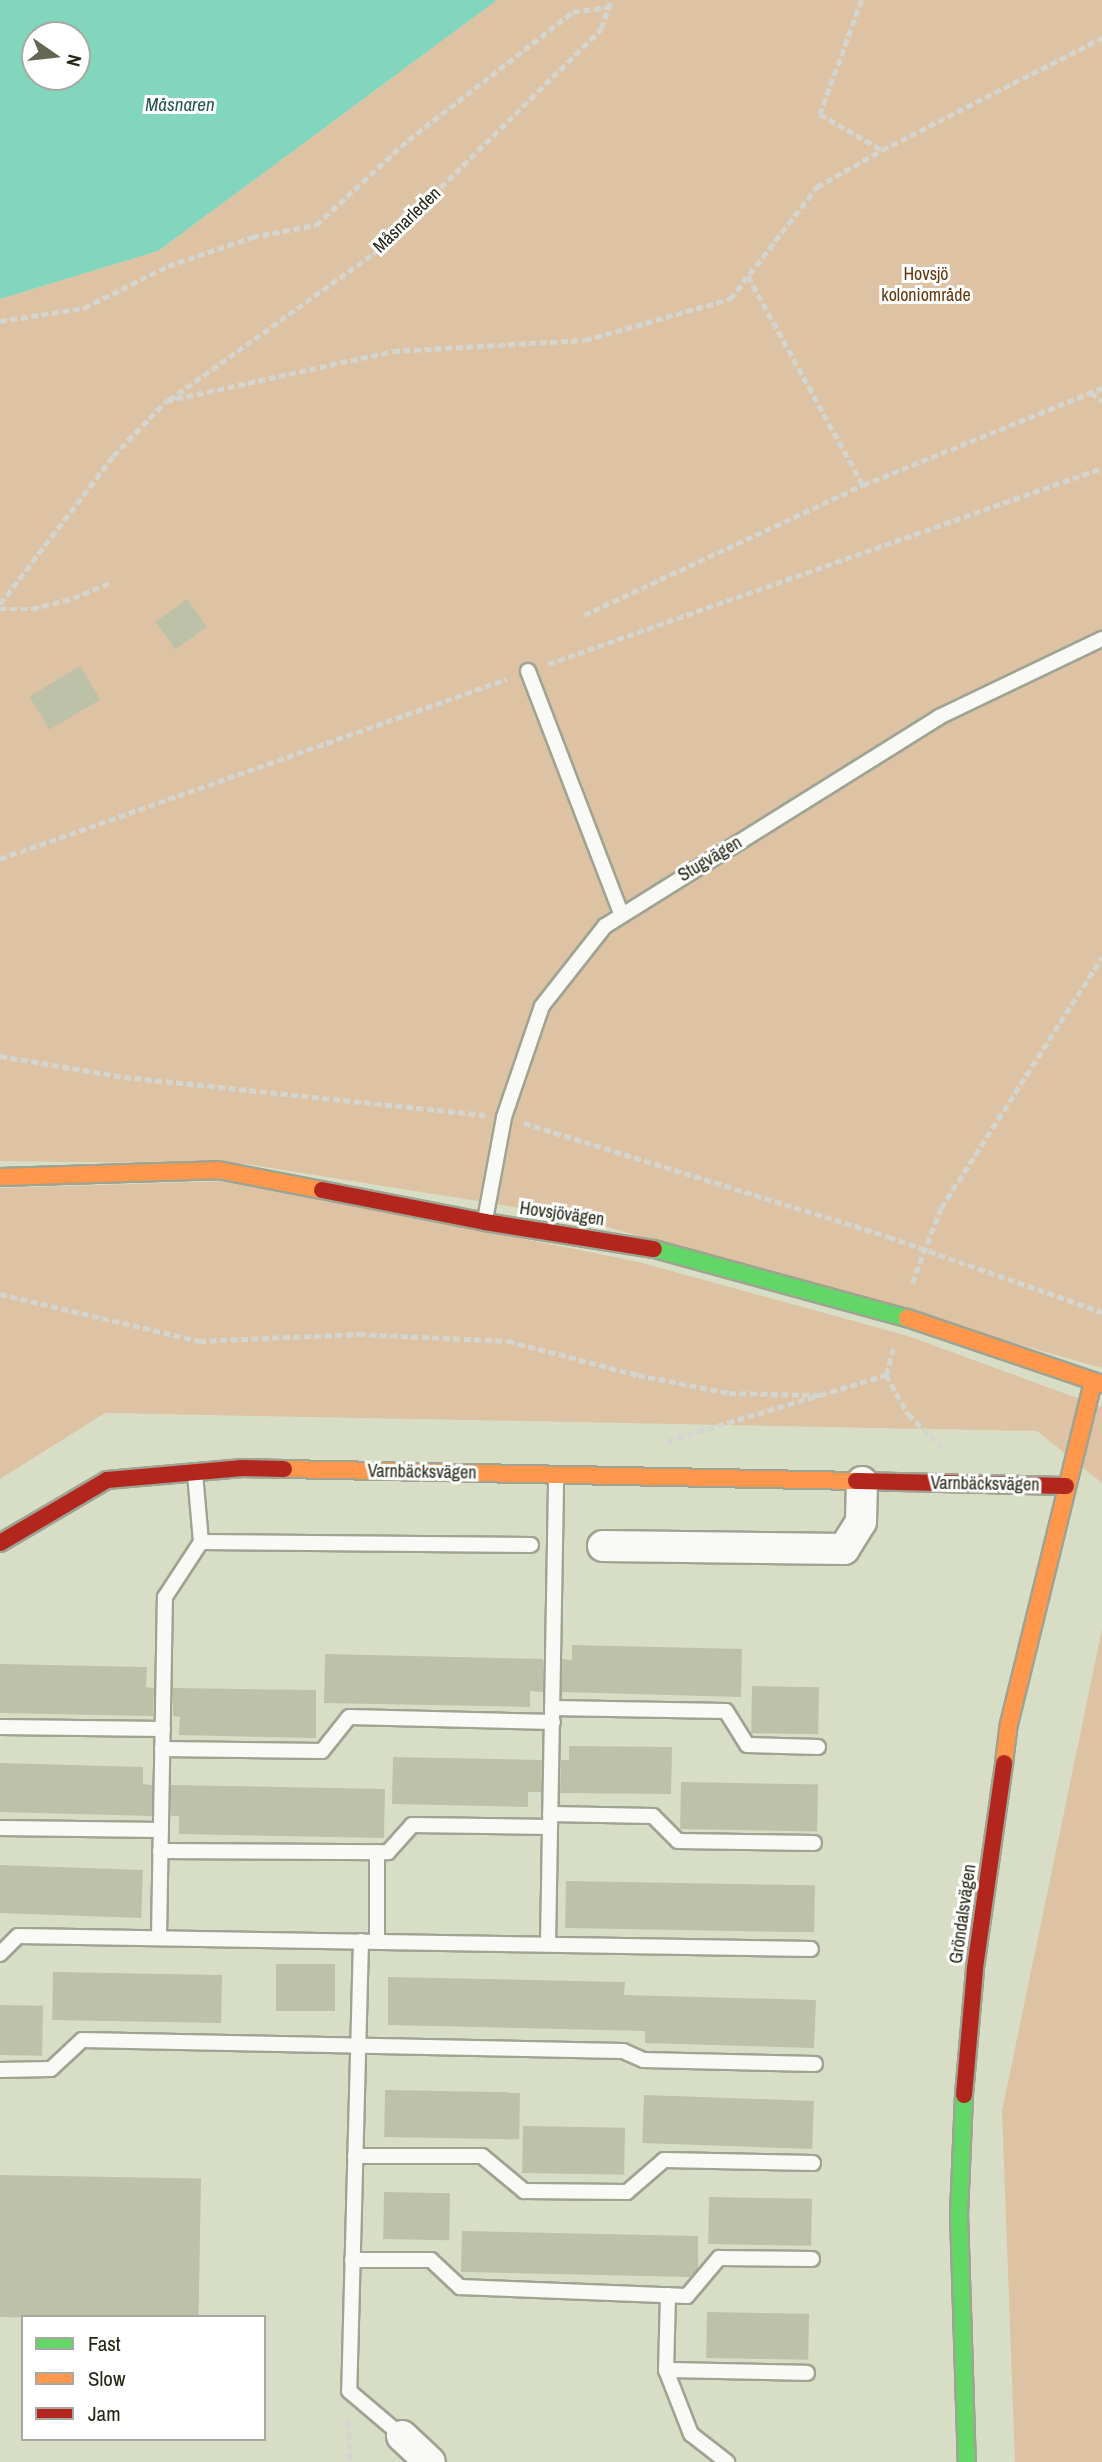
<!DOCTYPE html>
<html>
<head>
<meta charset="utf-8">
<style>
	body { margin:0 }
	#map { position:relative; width:1102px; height:2462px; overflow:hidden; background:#d8dec6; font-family:"Archivo Narrow",sans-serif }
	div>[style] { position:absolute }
	.green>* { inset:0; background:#ddc3a3 }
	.water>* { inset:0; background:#83d6be }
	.building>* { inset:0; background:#bcc1a7; transform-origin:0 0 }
	.path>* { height:4.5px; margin-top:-2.25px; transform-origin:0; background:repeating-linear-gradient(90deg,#d3d5ce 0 7px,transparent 0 10.5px) }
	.roads { filter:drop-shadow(2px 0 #9fa391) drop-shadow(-2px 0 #9fa391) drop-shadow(0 2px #9fa391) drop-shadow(0 -2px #9fa391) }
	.lane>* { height:14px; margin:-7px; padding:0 7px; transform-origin:7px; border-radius:7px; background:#f9faf6 }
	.street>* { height:30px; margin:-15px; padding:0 15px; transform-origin:15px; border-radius:15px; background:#f9faf6 }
	.fast>* { height:16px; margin:-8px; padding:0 8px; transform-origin:8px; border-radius:8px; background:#63d668 }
	.slow>* { height:16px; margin:-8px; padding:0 8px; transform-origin:8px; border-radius:8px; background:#ff974d }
	.jam>* { height:16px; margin:-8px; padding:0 8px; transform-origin:8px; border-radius:8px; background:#b3261e }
	span { translate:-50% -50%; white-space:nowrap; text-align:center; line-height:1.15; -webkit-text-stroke:6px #fff; paint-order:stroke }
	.street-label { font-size:18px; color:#232715 }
	.park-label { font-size:18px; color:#65360b }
	.water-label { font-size:19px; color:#26584d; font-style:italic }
	.legend { position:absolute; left:21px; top:2315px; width:245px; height:126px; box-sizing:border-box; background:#fff; border:2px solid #a7a9a1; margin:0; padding:9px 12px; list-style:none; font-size:21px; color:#232715 }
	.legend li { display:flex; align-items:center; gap:14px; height:35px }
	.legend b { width:35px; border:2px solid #a7a9a1 }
	.north { position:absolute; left:21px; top:21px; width:70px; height:70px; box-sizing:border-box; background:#fff; border:2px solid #a7a9a1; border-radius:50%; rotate:104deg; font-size:19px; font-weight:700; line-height:28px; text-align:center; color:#232715 }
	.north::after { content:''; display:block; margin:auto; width:24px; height:32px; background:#626753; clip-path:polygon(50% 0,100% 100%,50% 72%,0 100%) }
</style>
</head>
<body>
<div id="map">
	<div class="green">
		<i style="clip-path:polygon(497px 0,1102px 0,1102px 1368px,565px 1215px,246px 1164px,0 1161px,0 299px,158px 251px)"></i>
		<i style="clip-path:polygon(234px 1181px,639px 1262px,908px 1336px,1102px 1407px,1102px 1483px,1037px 1431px,105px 1413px,0 1479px,0 1188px)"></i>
		<i style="clip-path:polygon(1102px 1629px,1102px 2462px,1015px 2462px,1002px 2111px)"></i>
	</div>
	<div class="water">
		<i style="clip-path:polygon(evenodd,0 0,497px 0,158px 251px,0 299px,0 0,35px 35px,77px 35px,77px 77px,35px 77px,35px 35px)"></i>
	</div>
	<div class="building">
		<i style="left:187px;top:599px;width:34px;height:39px;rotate:54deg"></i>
		<i style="left:80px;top:666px;width:39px;height:59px;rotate:59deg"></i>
		<i style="clip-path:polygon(572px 1645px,742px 1649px,741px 1697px,562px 1692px,562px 1659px,572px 1660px)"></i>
		<i style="clip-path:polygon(325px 1654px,543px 1659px,543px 1692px,530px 1691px,530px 1707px,324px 1703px)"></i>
		<i style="clip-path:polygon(0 1664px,147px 1667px,146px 1687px,154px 1688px,153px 1716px,0 1713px)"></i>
		<i style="left:752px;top:1686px;width:67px;height:47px;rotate:1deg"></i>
		<i style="clip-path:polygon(173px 1688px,316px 1690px,316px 1738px,179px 1735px,180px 1717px,173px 1716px)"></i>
		<i style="clip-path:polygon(569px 1746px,672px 1747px,671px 1794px,560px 1793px,561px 1760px,569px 1760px)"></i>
		<i style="clip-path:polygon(393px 1757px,542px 1760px,541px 1792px,528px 1792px,528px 1807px,392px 1804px)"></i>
		<i style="clip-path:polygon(0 1763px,143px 1767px,143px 1784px,152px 1785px,152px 1816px,0 1812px)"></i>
		<i style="left:681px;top:1782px;width:137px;height:47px;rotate:1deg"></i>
		<i style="clip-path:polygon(171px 1785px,385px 1789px,384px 1838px,179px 1834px,179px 1816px,171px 1816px)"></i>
		<i style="left:0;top:1865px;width:143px;height:48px;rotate:2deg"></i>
		<i style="left:566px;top:1881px;width:249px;height:47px;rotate:1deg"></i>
		<i style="left:276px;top:1964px;width:59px;height:47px"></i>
		<i style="left:53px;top:1972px;width:169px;height:48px;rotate:1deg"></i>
		<i style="clip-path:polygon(388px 1977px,625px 1982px,624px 1995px,816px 2000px,814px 2048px,645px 2043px,645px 2031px,388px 2025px)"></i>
		<i style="left:0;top:2005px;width:43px;height:50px;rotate:1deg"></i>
		<i style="left:385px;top:2090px;width:135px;height:47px;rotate:1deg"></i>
		<i style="left:644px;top:2095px;width:170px;height:48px;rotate:2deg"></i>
		<i style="left:523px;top:2126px;width:102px;height:47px;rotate:1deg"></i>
		<i style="left:0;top:2175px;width:201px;height:142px;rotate:1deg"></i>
		<i style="left:384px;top:2192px;width:66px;height:47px;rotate:1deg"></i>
		<i style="left:709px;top:2197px;width:103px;height:47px;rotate:1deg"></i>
		<i style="clip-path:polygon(462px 2231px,698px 2236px,698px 2268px,691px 2277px,461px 2272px)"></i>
		<i style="left:707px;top:2312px;width:102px;height:46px;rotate:1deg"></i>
	</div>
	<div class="path">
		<i style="left:862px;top:0;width:121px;rotate:110.2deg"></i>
		<i style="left:820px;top:114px;width:72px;rotate:30.1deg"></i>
		<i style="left:748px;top:276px;width:239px;rotate:61.2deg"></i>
		<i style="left:0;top:321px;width:85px;rotate:-8.8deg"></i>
		<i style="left:84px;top:308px;width:94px;rotate:-26.6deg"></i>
		<i style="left:168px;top:266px;width:89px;rotate:-19deg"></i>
		<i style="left:252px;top:237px;width:65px;rotate:-10.6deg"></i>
		<i style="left:316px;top:225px;width:125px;rotate:-42.7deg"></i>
		<i style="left:408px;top:140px;width:209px;rotate:-37.8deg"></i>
		<i style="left:573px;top:12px;width:35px;rotate:-8deg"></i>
		<i style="left:1091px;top:393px;width:14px;rotate:36deg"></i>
		<i style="left:169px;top:400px;width:251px;rotate:-35.6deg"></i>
		<i style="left:373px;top:254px;width:320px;rotate:-44.6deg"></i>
		<i style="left:601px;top:29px;width:31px;rotate:-71deg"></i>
		<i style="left:0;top:604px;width:186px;rotate:-52.6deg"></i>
		<i style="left:113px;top:456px;width:76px;rotate:-46.1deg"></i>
		<i style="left:166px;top:401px;width:232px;rotate:-12.4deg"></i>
		<i style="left:393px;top:351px;width:192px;rotate:-3.3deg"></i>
		<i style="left:585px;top:340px;width:151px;rotate:-15.8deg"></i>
		<i style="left:730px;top:299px;width:142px;rotate:-52.2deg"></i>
		<i style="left:817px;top:187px;width:75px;rotate:-29.6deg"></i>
		<i style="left:882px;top:150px;width:247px;rotate:-27deg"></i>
		<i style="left:0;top:609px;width:32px"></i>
		<i style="left:32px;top:609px;width:42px;rotate:-15deg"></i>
		<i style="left:73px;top:598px;width:42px;rotate:-22.3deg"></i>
		<i style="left:584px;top:615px;width:308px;rotate:-25deg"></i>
		<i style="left:863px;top:485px;width:258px;rotate:-22.1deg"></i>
		<i style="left:548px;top:664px;width:588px;rotate:-19.48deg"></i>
		<i style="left:0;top:859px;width:538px;rotate:-19.55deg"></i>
		<i style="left:0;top:1056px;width:126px;rotate:9.6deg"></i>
		<i style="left:124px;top:1077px;width:363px;rotate:6deg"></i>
		<i style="left:524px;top:1123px;width:382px;rotate:17.3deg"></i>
		<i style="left:889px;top:1237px;width:226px;rotate:19.4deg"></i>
		<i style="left:912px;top:1283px;width:80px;rotate:-68.9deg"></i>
		<i style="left:941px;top:1208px;width:298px;rotate:-57.3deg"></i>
		<i style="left:0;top:1294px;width:204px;rotate:13.3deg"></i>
		<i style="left:199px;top:1341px;width:160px;rotate:-2.5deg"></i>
		<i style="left:359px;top:1334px;width:149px;rotate:2.7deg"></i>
		<i style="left:508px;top:1341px;width:134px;rotate:14.7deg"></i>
		<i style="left:638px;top:1375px;width:93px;rotate:11.2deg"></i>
		<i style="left:729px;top:1393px;width:91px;rotate:1.3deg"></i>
		<i style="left:820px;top:1395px;width:69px;rotate:-16.9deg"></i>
		<i style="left:886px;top:1375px;width:45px;rotate:60.6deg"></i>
		<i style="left:908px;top:1414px;width:54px;rotate:43.5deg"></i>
		<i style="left:886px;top:1375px;width:27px;rotate:-75deg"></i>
		<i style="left:667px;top:1441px;width:156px;rotate:-16.8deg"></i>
		<i style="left:349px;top:2421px;width:41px;rotate:88.6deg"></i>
	</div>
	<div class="roads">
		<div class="lane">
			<i style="left:528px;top:671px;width:259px;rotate:69deg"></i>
			<i style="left:485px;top:1220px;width:105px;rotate:-79.5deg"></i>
			<i style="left:504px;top:1117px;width:117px;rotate:-71.1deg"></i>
			<i style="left:542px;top:1006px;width:102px;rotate:-51.8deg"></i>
			<i style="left:605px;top:926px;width:394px;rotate:-32deg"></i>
			<i style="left:939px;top:717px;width:181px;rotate:-25.6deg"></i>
			<i style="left:201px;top:1542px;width:330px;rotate:0.5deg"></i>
			<i style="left:552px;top:1708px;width:174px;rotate:1deg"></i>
			<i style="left:726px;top:1711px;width:40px;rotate:58deg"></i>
			<i style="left:747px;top:1745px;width:71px;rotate:1.6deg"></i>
			<i style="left:0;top:1727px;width:163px;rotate:0.7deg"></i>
			<i style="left:162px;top:1749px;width:160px;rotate:0.7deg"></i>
			<i style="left:322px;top:1751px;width:43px;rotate:-51.5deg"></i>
			<i style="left:349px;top:1717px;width:204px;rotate:1.4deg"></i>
			<i style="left:550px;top:1814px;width:103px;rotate:1.1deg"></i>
			<i style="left:653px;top:1816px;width:35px;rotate:45deg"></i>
			<i style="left:678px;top:1841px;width:136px;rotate:0.8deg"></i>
			<i style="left:0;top:1828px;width:161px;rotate:0.7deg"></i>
			<i style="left:160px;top:1851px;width:228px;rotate:0.3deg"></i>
			<i style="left:388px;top:1852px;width:36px;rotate:-48deg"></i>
			<i style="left:412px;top:1825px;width:138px;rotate:0.8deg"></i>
			<i style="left:377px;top:1852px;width:89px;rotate:90deg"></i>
			<i style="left:159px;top:1937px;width:340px;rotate:-89deg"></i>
			<i style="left:165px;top:1597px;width:66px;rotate:-56.8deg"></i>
			<i style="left:201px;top:1542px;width:68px;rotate:-95deg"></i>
			<i style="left:361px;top:1941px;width:450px;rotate:91.5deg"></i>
			<i style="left:349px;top:2391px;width:70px;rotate:40.3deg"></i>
			<i style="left:548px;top:1944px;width:468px;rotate:-89deg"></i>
			<i style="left:0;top:1954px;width:25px;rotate:-45deg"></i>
			<i style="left:18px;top:1936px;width:793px;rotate:0.94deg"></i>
			<i style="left:0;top:2070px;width:51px;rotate:-1.1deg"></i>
			<i style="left:51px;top:2069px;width:42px;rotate:-43.1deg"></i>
			<i style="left:82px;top:2040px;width:541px;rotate:1.16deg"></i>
			<i style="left:623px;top:2051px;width:22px;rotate:24deg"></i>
			<i style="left:643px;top:2060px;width:172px;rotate:1.3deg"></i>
			<i style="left:355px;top:2156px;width:127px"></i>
			<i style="left:482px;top:2156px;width:55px;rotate:39.8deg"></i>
			<i style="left:524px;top:2191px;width:103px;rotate:0.6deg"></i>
			<i style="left:627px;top:2192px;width:49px;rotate:-40.9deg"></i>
			<i style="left:664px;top:2160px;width:149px;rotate:1.2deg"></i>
			<i style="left:352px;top:2260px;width:79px"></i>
			<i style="left:431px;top:2260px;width:40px;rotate:43deg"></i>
			<i style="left:460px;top:2287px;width:227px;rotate:2.3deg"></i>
			<i style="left:687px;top:2296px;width:50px;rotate:-49.9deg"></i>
			<i style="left:719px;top:2258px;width:93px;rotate:0.6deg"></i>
			<i style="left:668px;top:2295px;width:75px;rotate:91.5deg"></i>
			<i style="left:666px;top:2370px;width:69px;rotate:68.7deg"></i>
			<i style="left:691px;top:2434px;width:46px;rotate:37.9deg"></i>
			<i style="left:666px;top:2370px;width:141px;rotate:1.2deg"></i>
		</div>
		<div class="street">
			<i style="left:603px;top:1546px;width:241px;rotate:0.7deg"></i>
			<i style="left:844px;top:1549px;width:32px;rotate:-58deg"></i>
			<i style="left:861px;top:1522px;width:40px;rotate:-88.6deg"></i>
			<i style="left:402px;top:2436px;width:38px;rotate:43deg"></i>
		</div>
		<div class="fast">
			<i style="left:654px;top:1249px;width:262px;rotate:15.3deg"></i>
			<i style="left:964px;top:2095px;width:119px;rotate:92.4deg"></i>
			<i style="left:959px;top:2214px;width:248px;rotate:88.2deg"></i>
		</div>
		<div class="slow">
			<i style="left:0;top:1177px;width:218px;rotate:-1.8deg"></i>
			<i style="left:218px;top:1170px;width:106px;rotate:10.9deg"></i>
			<i style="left:907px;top:1318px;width:206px;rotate:18.7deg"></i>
			<i style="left:284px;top:1469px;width:572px;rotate:1.2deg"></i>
			<i style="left:1004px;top:1763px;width:39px;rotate:-83deg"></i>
			<i style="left:1009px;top:1724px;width:353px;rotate:-76.2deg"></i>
		</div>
		<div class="jam">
			<i style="left:322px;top:1190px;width:166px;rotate:11.1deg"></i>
			<i style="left:485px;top:1222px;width:171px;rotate:9.1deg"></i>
			<i style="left:856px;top:1481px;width:210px;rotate:1.4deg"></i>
			<i style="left:0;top:1543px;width:124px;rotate:-30.5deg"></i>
			<i style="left:107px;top:1480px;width:136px;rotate:-5.1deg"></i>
			<i style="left:242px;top:1468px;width:42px;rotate:1.4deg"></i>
			<i style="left:964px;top:2095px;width:127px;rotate:-85deg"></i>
			<i style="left:975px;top:1968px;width:207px;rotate:-81.9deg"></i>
		</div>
	</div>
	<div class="street-label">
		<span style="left:407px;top:220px;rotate:-44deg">Måsnarleden</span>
		<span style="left:710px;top:859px;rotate:-31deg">Stugvägen</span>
		<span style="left:562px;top:1214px;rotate:8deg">Hovsjövägen</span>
		<span style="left:422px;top:1472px;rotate:1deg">Varnbäcksvägen</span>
		<span style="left:985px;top:1484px;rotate:1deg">Varnbäcksvägen</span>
		<span style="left:963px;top:1914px;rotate:-82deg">Gröndalsvägen</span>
	</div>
	<div class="park-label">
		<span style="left:926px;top:285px">Hovsjö<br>koloniområde</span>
	</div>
	<div class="water-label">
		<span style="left:180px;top:105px">Måsnaren</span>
	</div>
	<ul class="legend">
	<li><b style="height:9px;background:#63d668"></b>Fast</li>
	<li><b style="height:9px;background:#ff974d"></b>Slow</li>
	<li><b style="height:9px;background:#b3261e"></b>Jam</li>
	</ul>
	<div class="north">N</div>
</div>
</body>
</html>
